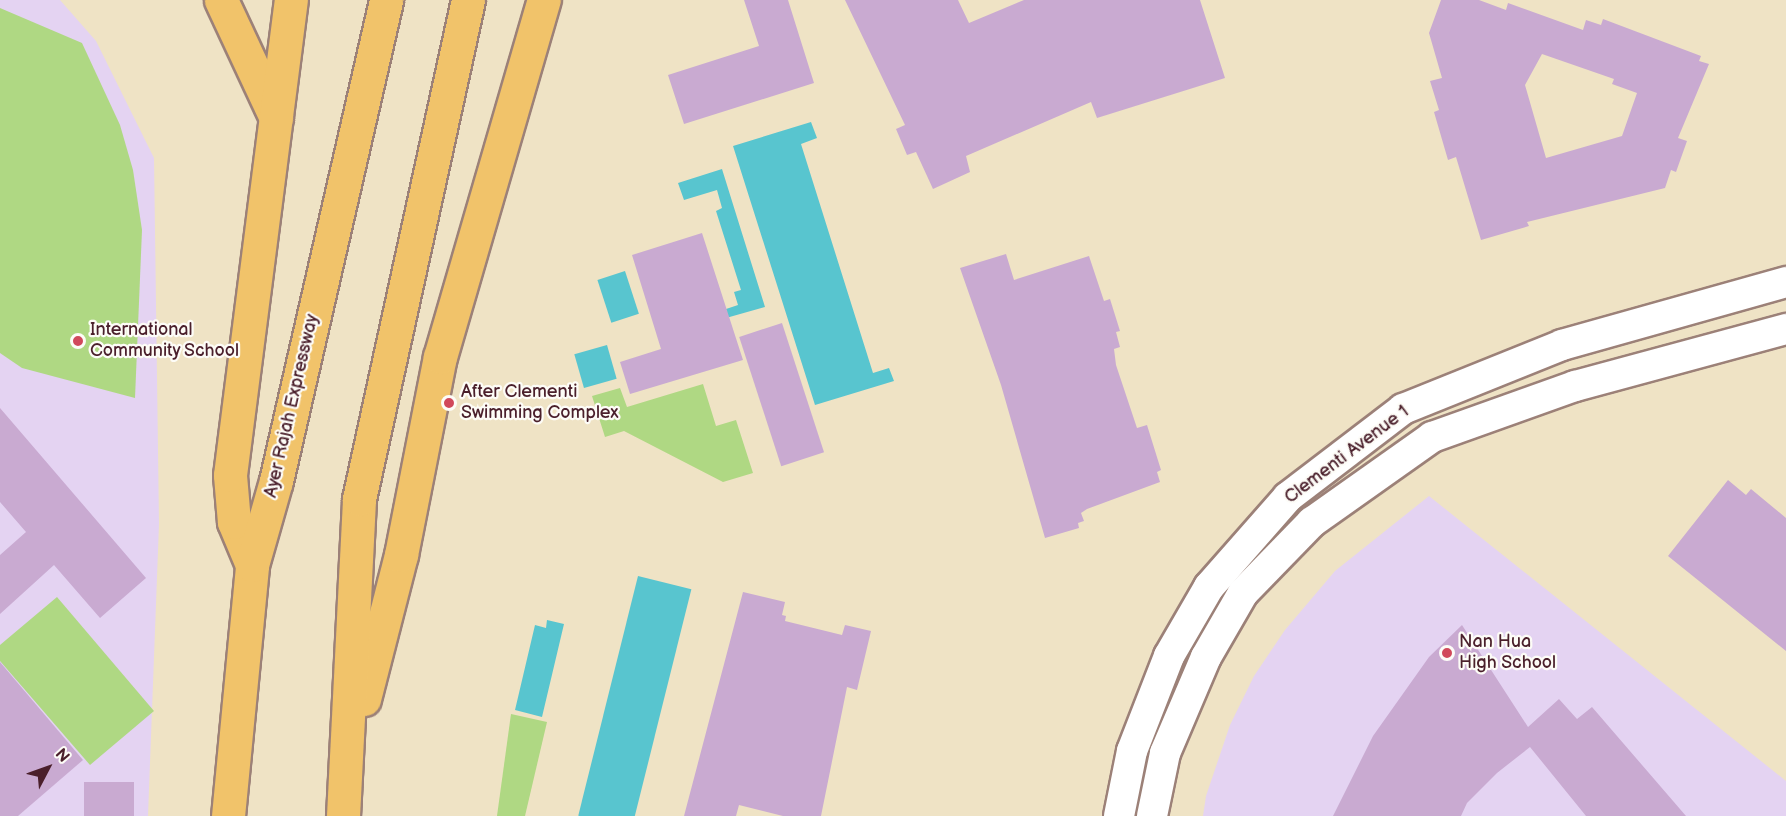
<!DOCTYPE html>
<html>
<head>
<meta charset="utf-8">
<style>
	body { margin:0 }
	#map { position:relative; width:1786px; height:816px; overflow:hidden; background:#efe3c5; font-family:"Balsamiq Sans",sans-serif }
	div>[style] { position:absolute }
	.built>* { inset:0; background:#e4d3f2 }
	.green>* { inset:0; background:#afd883 }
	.water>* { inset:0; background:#58c5cf; transform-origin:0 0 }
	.building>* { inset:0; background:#c9aad1; transform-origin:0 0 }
	.roads { filter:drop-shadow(2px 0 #9c8178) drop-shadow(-2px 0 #9c8178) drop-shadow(0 2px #9c8178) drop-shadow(0 -2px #9c8178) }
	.minor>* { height:30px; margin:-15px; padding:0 15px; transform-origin:15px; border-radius:15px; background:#fff }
	.motorway>* { height:33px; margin:-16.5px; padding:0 16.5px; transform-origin:16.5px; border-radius:16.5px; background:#f1c36a }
	.dots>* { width:16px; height:16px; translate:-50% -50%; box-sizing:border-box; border:3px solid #fdfcf7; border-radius:50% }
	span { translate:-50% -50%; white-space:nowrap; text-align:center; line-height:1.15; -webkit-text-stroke:4.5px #fdfcf7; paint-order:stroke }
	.poi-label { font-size:18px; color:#4a1f2b }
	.left { translate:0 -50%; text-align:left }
	.street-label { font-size:18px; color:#4a1f2b }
	.north { position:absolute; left:18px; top:738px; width:60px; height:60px; -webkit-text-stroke:4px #fdfcf7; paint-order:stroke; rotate:49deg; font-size:16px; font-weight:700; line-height:24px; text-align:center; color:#4a1f2b }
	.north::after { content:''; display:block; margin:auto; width:21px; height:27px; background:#4a1f2b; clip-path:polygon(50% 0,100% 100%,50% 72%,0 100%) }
</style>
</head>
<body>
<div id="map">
	<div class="built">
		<i style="clip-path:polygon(0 0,60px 0,96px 41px,154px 158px,159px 524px,148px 816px,0 816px)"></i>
		<i style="clip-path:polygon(1429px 496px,1786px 781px,1786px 816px,1203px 816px,1206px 796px,1230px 725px,1254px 676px,1285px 630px,1335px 571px)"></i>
	</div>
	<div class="green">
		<i style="clip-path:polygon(0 8px,82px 43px,120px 125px,133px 170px,142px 230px,135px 398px,22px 368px,0 353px)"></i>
		<i style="clip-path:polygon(703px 384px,716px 426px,736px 420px,753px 473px,723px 482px,624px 431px,605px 437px,592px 396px,620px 388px,627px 407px)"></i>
		<i style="clip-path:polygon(57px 597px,154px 711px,90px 765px,0 661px,0 645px)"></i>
		<i style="clip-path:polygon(511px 714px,547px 722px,525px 816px,497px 816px)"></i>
	</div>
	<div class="water">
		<i style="clip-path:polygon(811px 122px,817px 138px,801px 144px,873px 373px,889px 368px,894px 381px,815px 405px,733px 146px)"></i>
		<i style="clip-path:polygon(722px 169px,765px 307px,726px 318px,723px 310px,738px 305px,734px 292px,741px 290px,716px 211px,722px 208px,717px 190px,684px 200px,678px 183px)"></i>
		<i style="left:625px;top:271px;width:45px;height:29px;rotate:72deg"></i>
		<i style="left:607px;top:345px;width:35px;height:34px;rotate:74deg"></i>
		<i style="left:638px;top:576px;width:55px;height:247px;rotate:14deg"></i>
		<i style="clip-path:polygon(547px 620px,564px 624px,542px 717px,515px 710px,535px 625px,546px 628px)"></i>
	</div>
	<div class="building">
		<i style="clip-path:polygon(744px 0,788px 0,814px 83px,684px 124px,668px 75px,759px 46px)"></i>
		<i style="clip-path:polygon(845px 0,958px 0,969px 23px,1024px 0,1200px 0,1225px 78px,1097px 118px,1091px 102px,966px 156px,970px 172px,933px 189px,916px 152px,907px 155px,896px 129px,905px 125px)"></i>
		<i style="clip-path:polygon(evenodd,1441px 0,1479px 0,1506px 10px,1508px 3px,1583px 30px,1586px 20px,1601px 25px,1603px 19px,1701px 56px,1699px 61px,1709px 64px,1678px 138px,1687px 141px,1676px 172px,1671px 170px,1665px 188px,1527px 222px,1529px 226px,1481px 240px,1456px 157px,1448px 160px,1434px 112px,1439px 110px,1430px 81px,1442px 78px,1429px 33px,1441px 0,1542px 54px,1614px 79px,1612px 84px,1637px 93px,1622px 136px,1546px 158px,1525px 85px,1542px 54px)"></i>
		<i style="clip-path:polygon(702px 233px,743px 360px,630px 394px,620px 362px,661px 349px,632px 255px)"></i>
		<i style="clip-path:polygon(1006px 254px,1014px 280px,1089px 256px,1104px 301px,1110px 299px,1120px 331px,1116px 332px,1120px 347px,1114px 349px,1116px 365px,1137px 428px,1147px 425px,1161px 470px,1157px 472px,1160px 482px,1087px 509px,1081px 513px,1084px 521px,1078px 523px,1079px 528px,1045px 538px,1001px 385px,960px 268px)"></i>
		<i style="left:782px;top:323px;width:136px;height:45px;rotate:72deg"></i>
		<i style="clip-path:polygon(0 408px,146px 578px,100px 618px,54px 565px,0 614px,0 555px,26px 532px,0 502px)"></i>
		<i style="clip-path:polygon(1728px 480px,1746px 495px,1751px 489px,1786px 518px,1786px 651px,1668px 556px)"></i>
		<i style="clip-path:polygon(743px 592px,785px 602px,782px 615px,786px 616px,785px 621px,842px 635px,845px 625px,871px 631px,857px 690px,847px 687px,821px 816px,783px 816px,739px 805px,736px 816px,684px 816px)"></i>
		<i style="clip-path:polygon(1462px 625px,1528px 727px,1559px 699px,1577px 719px,1592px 707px,1686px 816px,1586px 816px,1530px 747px,1497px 773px,1467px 803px,1461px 816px,1333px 816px,1373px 736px,1429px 657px)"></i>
		<i style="clip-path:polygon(0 662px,83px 760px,18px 816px,0 816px)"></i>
		<i style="left:84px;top:782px;width:50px;height:34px"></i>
	</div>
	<div class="roads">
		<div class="minor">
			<i style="left:1119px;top:816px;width:66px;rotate:-78.7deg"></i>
			<i style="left:1132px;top:751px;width:102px;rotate:-68.7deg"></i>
			<i style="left:1169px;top:656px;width:80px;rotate:-59.9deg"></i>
			<i style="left:1209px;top:587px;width:120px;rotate:-48.7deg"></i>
			<i style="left:1288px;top:497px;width:145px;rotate:-37.4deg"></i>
			<i style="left:1403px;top:409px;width:171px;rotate:-21.9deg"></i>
			<i style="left:1562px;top:345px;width:233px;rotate:-15.7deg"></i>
			<i style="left:1152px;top:816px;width:64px;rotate:-78.3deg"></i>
			<i style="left:1165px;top:753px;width:104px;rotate:-66.9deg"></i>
			<i style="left:1206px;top:657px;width:74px;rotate:-60deg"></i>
			<i style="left:1243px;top:593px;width:99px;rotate:-45.8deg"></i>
			<i style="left:1312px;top:522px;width:147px;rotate:-35.3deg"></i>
			<i style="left:1432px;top:437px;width:152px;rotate:-19.6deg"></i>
			<i style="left:1575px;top:386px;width:219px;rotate:-15.1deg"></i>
		</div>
		<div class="motorway">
			<i style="left:221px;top:0;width:130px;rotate:65deg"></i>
			<i style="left:252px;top:565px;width:47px;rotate:-112.7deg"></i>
			<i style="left:234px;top:522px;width:47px;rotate:-94.9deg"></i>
			<i style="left:230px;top:475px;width:479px;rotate:-82.7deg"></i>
			<i style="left:364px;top:699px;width:149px;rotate:-75.6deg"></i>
			<i style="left:401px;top:555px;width:202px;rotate:-78.9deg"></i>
			<i style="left:440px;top:357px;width:372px;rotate:-73.8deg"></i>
			<i style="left:228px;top:816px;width:252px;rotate:-84.5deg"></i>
			<i style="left:252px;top:565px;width:87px;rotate:-74.1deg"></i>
			<i style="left:276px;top:481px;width:493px;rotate:-77.1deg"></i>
			<i style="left:343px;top:816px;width:317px;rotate:-87.1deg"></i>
			<i style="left:359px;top:499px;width:511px;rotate:-77.68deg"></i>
		</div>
	</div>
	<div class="dots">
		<i style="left:78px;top:341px;background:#d1495b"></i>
		<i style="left:449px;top:403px;background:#d1495b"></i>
		<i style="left:1447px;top:653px;background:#d1495b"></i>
	</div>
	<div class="poi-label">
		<span class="left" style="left:90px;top:341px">International<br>Community School</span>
		<span class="left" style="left:461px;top:403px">After Clementi<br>Swimming Complex</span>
		<span class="left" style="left:1459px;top:653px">Nan Hua<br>High School</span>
	</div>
	<div class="street-label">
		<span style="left:292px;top:406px;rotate:-77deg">Ayer Rajah Expressway</span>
		<span style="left:1347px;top:455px;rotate:-37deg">Clementi Avenue 1</span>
	</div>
	<div class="north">N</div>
</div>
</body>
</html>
